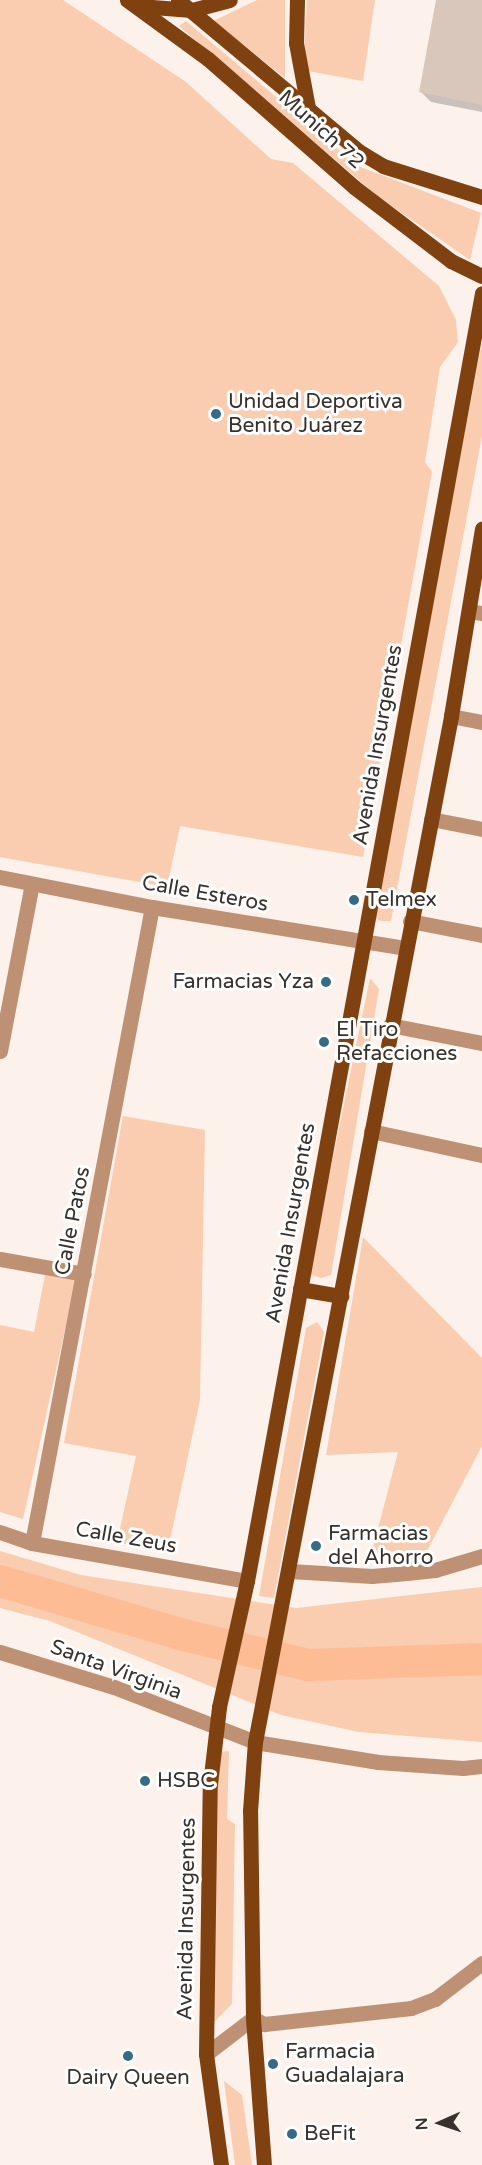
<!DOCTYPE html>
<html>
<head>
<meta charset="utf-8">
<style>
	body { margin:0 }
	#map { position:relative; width:482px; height:2165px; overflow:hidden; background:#fdf2eb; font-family:"Varela Round",sans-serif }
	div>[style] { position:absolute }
	.green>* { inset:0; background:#faccb0 }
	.shadow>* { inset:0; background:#0003 }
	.river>* { height:32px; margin:-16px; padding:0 16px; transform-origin:16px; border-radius:16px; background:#fdbc93 }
	.building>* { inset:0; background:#d9c7bc }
	.minor>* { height:15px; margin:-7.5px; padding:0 7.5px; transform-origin:7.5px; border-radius:7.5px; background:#bf9174 }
	.major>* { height:15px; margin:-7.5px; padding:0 7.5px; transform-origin:7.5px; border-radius:7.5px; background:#804110 }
	.dots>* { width:16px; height:16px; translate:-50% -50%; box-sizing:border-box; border:3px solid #fff; border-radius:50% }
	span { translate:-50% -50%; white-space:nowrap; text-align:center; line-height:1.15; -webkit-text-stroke:6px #fff; paint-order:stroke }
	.street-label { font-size:21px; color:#38312c }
	.poi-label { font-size:21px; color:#38312c }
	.left { translate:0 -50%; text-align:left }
	.right { translate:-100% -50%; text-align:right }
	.north { position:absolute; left:410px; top:2093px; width:60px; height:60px; -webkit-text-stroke:4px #fff; paint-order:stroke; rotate:267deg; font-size:16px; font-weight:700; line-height:24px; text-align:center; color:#38312c }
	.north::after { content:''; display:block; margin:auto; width:21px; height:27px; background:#38312c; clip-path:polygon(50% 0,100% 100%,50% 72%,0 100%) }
</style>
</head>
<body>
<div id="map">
	<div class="green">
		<i style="clip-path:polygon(0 0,63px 0,186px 82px,271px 159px,293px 163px,439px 286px,456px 320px,458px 342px,440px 367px,425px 462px,432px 472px,363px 857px,180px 826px,167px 887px,0 857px)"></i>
		<i style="clip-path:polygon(257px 0,285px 0,285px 78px,213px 21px)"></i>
		<i style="clip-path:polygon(307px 0,375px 0,363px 81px,308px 71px,304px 56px)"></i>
		<i style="clip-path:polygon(186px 21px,358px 166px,481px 213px,470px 260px,380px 198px,179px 26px)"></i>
		<i style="clip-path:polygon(482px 342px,482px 436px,391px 921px,381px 921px,372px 917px)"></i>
		<i style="clip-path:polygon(370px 978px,379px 989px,331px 1275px,321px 1278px,309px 1274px)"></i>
		<i style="clip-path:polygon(123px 1116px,205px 1130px,200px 1400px,167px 1554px,117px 1542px,136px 1456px,64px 1443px)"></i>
		<i style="clip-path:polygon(363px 1237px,482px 1358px,482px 1446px,419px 1566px,369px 1563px,398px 1452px,326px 1455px)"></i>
		<i style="clip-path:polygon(45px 1275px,76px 1280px,23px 1519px,0 1512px,0 1325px,34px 1332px)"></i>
		<i style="clip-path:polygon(317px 1322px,324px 1332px,274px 1598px,259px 1596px,306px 1328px)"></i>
		<i style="clip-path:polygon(0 1551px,81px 1575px,296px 1608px,482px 1587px,482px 1742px,359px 1732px,281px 1715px,50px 1621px,0 1608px)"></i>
		<i style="clip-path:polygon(229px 1751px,227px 1819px,235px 1824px,232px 2004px,209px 2027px,206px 1935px,219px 1752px)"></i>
		<i style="clip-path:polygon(224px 2081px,242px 2095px,252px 2165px,235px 2165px)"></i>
	</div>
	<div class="shadow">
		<i style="clip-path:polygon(437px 0,482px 0,482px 112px,431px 102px,421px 92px)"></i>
	</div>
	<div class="river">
		<i style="left:0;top:1581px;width:192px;rotate:16.4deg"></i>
		<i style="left:184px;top:1635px;width:128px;rotate:13.6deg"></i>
		<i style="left:308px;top:1665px;width:174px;rotate:-2deg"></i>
	</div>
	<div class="building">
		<i style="clip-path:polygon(436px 0,482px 0,482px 105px,419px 92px)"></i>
	</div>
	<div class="minor">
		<i style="left:469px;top:611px;width:13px;rotate:9deg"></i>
		<i style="left:451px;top:716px;width:32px;rotate:11deg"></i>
		<i style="left:431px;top:819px;width:52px;rotate:11.1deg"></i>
		<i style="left:0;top:877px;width:155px;rotate:11.2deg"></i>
		<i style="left:152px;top:907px;width:256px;rotate:9.2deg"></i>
		<i style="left:410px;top:921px;width:73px;rotate:11deg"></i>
		<i style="left:390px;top:1025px;width:94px;rotate:11.1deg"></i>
		<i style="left:0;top:1051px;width:170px;rotate:-79.2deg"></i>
		<i style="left:371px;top:1131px;width:114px;rotate:12.2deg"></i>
		<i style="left:0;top:1259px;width:85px;rotate:10.1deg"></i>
		<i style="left:0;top:1532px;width:34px;rotate:19deg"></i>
		<i style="left:32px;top:1543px;width:218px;rotate:10deg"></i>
		<i style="left:32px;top:1543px;width:647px;rotate:-79.32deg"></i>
		<i style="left:290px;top:1571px;width:82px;rotate:3.5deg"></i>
		<i style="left:372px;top:1576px;width:35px;rotate:-5deg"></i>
		<i style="left:407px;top:1573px;width:28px;rotate:-6deg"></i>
		<i style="left:435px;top:1570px;width:49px;rotate:-16.6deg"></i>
		<i style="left:0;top:1652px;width:119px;rotate:17.1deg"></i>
		<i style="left:114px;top:1687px;width:151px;rotate:21.3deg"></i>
		<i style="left:255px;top:1742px;width:125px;rotate:9.2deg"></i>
		<i style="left:378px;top:1762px;width:85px;rotate:4deg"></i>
		<i style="left:463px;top:1768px;width:19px;rotate:-6deg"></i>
		<i style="left:206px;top:2054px;width:59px;rotate:-37.5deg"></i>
		<i style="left:253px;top:2018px;width:13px;rotate:29deg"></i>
		<i style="left:264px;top:2024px;width:148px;rotate:-6.2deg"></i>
		<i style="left:411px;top:2008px;width:26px;rotate:-21deg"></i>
		<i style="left:435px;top:1999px;width:59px;rotate:-37.5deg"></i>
	</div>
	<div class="major">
		<i style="left:127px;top:0;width:100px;rotate:36.1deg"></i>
		<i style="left:208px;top:59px;width:194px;rotate:41.2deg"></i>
		<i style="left:354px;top:187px;width:122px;rotate:37.3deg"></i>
		<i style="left:451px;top:261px;width:34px;rotate:26deg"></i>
		<i style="left:178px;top:0;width:237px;rotate:39.9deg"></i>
		<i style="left:360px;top:152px;width:27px;rotate:31deg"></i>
		<i style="left:383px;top:166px;width:104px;rotate:17.4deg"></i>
		<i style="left:297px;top:0;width:43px;rotate:91.3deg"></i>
		<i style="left:296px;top:43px;width:71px;rotate:79.5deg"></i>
		<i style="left:139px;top:6px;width:53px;rotate:4.3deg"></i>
		<i style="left:192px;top:10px;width:39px;rotate:-15deg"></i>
		<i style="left:300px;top:1289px;width:42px;rotate:9.7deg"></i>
		<i style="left:221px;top:2165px;width:112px;rotate:-97.7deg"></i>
		<i style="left:206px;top:2054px;width:270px;rotate:-89.2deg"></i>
		<i style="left:210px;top:1784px;width:78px;rotate:-83.3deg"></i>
		<i style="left:219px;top:1707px;width:129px;rotate:-77.5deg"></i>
		<i style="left:247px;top:1581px;width:1309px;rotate:-79.66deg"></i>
		<i style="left:264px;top:2165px;width:147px;rotate:-94.3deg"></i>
		<i style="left:253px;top:2018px;width:207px;rotate:-90.8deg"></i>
		<i style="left:250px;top:1811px;width:69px;rotate:-85.9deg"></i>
		<i style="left:255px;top:1742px;width:1045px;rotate:-79.18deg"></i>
		<i style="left:451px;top:716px;width:190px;rotate:-80.6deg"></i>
	</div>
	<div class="dots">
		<i style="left:216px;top:414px;background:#356b86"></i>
		<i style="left:354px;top:900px;background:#356b86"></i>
		<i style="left:326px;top:982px;background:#356b86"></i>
		<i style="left:324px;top:1042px;background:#356b86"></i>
		<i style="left:316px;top:1546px;background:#356b86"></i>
		<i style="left:145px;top:1781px;background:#356b86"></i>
		<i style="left:128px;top:2056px;background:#356b86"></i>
		<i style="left:273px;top:2064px;background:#356b86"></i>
		<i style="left:292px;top:2134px;background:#356b86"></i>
	</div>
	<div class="street-label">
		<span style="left:321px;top:130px;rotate:42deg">Munich 72</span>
		<span style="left:378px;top:745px;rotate:-80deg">Avenida Insurgentes</span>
		<span style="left:205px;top:894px;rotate:10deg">Calle Esteros</span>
		<span style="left:73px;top:1221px;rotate:-79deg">Calle Patos</span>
		<span style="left:291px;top:1223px;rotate:-80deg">Avenida Insurgentes</span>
		<span style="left:126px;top:1538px;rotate:10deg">Calle Zeus</span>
		<span style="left:116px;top:1670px;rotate:20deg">Santa Virginia</span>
		<span style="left:187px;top:1919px;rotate:-89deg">Avenida Insurgentes</span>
	</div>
	<div class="poi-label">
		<span class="left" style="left:228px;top:414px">Unidad Deportiva<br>Benito Juárez</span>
		<span class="left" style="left:366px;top:900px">Telmex</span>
		<span class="right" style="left:314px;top:982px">Farmacias Yza</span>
		<span class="left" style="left:336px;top:1042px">El Tiro<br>Refacciones</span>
		<span class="left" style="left:328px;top:1546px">Farmacias<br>del Ahorro</span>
		<span class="left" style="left:157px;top:1781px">HSBC</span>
		<span class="left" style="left:285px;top:2064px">Farmacia<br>Guadalajara</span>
		<span style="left:128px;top:2078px">Dairy Queen</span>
		<span class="left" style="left:304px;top:2134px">BeFit</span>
	</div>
	<div class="north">N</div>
</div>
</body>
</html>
